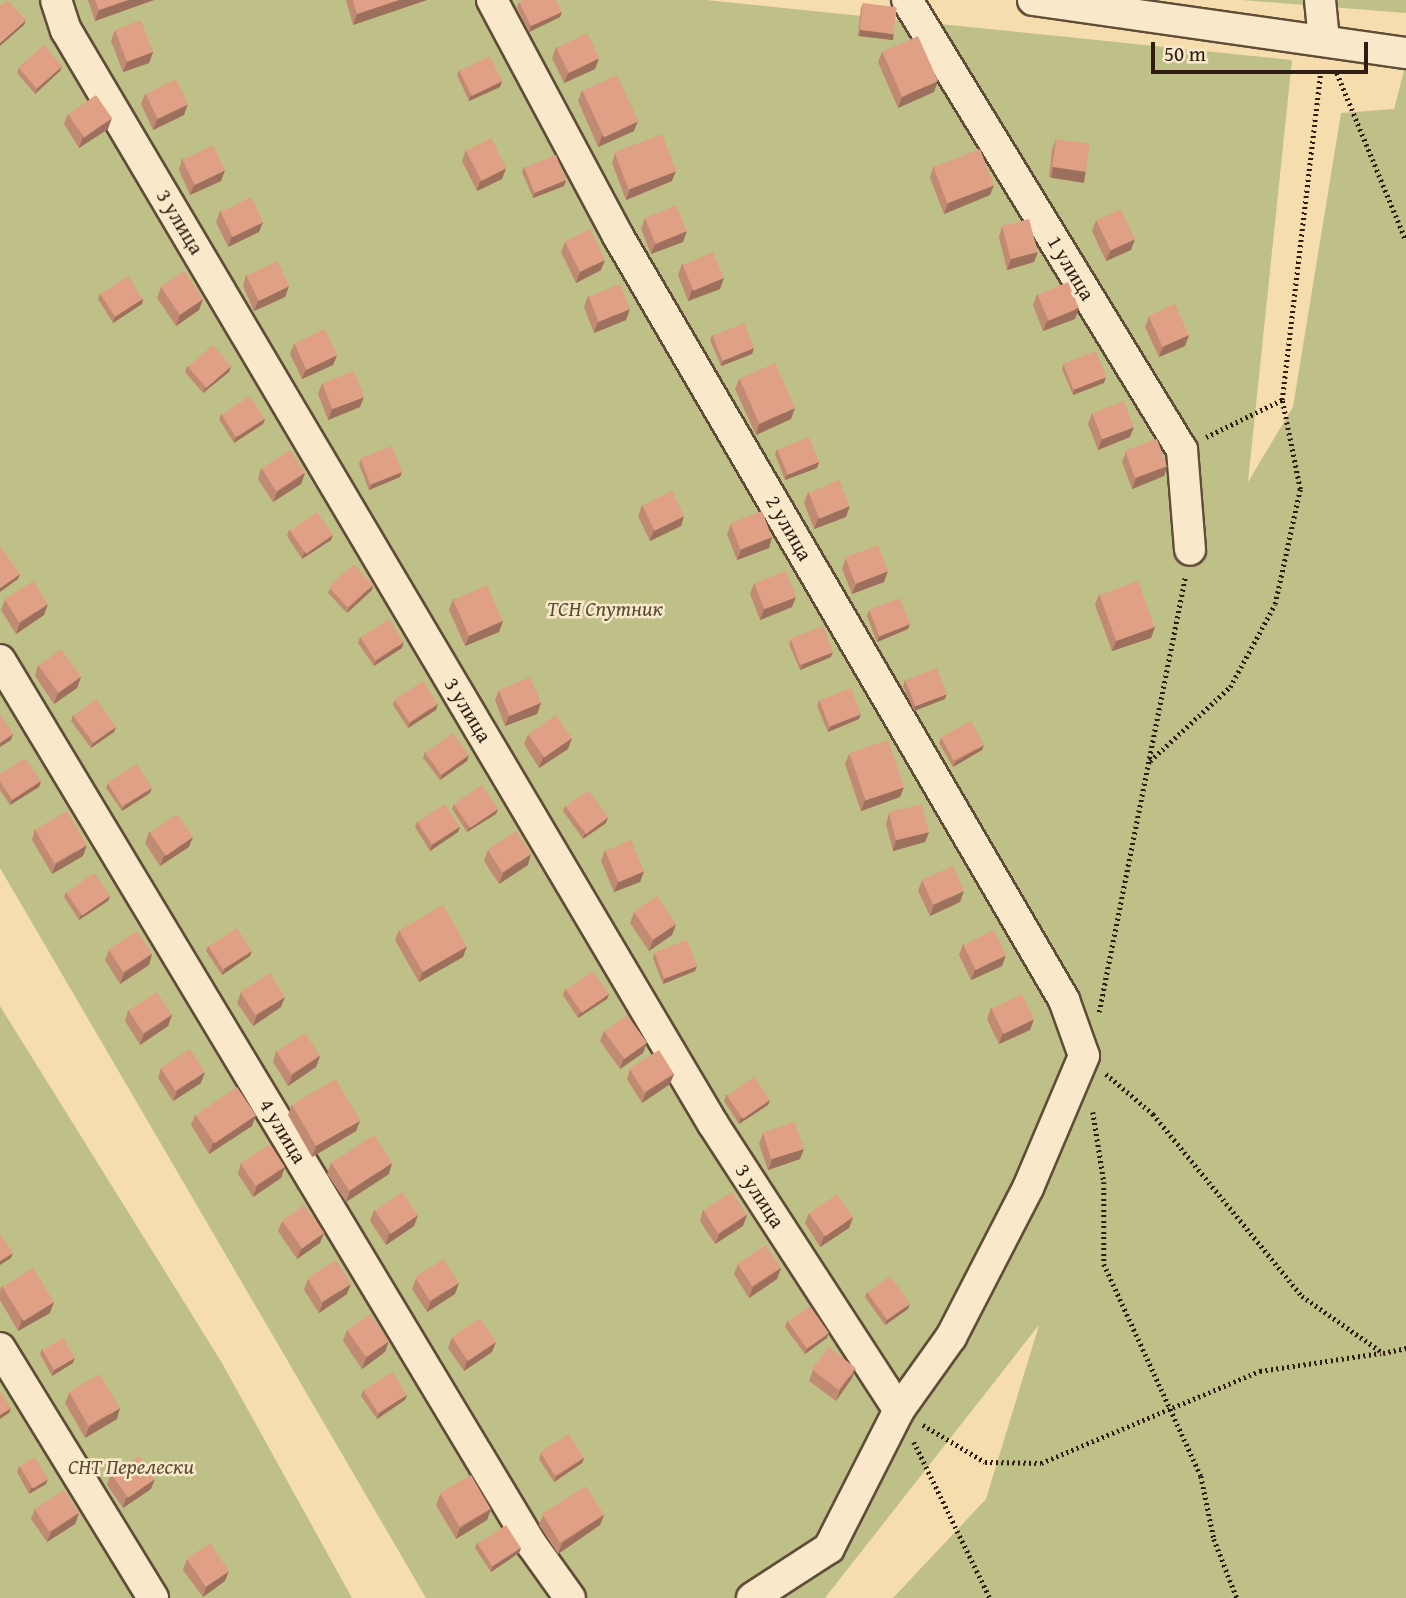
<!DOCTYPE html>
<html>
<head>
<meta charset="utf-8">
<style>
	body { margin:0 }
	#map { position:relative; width:1406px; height:1598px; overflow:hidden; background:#f6ddad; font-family:"Gentium Book Plus",serif }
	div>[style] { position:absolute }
	.green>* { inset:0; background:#bfc088 }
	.path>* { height:4.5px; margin-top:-2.25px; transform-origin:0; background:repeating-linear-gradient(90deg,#2f1c12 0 2px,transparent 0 5.5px) }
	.roads { filter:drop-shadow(2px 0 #614c39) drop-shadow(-2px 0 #614c39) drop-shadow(0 2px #614c39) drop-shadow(0 -2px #614c39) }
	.minor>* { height:30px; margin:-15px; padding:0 15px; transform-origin:15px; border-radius:15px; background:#f9e9ca }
	.wall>* { inset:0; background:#c18a72 }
	.shaded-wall>* { inset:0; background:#9d705d; transform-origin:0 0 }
	.building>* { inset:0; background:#e0a085; transform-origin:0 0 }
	span { translate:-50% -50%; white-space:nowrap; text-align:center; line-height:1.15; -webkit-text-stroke:5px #f9e9ca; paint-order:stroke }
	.street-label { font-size:21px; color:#2f1c12 }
	.park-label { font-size:21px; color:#5a4d35; font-style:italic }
	.scale { position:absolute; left:1151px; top:42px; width:217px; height:32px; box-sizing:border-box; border:4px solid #2f1c12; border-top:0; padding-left:9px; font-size:21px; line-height:24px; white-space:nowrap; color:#2f1c12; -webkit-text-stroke:5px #f9e9ca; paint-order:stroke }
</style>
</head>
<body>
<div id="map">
	<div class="green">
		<i style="clip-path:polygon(0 0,706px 0,1292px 60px,1248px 482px,1293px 407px,1341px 113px,1394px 109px,1406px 63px,1406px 1598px,893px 1598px,986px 1499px,1039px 1325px,825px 1598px,426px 1598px,0 868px)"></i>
		<i style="clip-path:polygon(1242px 0,1406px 0,1406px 13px)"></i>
		<i style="clip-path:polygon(0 1006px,222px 1363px,352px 1598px,0 1598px)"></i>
	</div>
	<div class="path">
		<i style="left:1337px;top:73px;width:181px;rotate:67.6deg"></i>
		<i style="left:1206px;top:437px;width:85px;rotate:-26deg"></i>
		<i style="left:1282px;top:400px;width:334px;rotate:-83.3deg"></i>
		<i style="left:1150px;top:761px;width:109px;rotate:-42.8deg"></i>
		<i style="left:1230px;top:687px;width:94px;rotate:-61.5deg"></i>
		<i style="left:1275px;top:604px;width:118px;rotate:-77.7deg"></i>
		<i style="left:1300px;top:489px;width:91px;rotate:-101.4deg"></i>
		<i style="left:1099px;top:1012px;width:443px;rotate:-78.8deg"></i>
		<i style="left:1106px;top:1074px;width:62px;rotate:40.4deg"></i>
		<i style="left:1153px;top:1114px;width:235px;rotate:50.7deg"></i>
		<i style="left:1302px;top:1296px;width:99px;rotate:35.1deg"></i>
		<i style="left:1383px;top:1353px;width:24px;rotate:-12deg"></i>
		<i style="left:1093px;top:1112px;width:71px;rotate:81.1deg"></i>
		<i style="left:1104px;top:1182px;width:82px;rotate:90deg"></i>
		<i style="left:1104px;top:1264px;width:233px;rotate:65.4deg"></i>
		<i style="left:1201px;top:1476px;width:64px;rotate:78.3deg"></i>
		<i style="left:1214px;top:1539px;width:63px;rotate:68.7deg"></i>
		<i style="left:923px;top:1425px;width:72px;rotate:30.8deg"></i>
		<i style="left:985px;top:1462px;width:56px;rotate:1deg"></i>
		<i style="left:1041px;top:1463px;width:238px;rotate:-22.8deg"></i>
		<i style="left:1260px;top:1371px;width:122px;rotate:-8.5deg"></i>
		<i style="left:914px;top:1442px;width:174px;rotate:64deg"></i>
	</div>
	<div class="roads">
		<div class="minor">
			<i style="left:56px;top:0;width:32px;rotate:72deg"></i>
			<i style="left:66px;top:30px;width:1271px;rotate:59.4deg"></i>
			<i style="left:713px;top:1124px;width:341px;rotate:57deg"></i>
			<i style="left:492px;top:0;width:268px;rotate:61.9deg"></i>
			<i style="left:618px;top:236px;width:885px;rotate:59.72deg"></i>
			<i style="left:1064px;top:1000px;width:59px;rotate:70.3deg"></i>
			<i style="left:1084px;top:1056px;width:143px;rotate:113deg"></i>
			<i style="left:1028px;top:1188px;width:168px;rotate:117.3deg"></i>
			<i style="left:951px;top:1337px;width:90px;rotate:125.5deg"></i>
			<i style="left:899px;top:1410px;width:155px;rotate:116.9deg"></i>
			<i style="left:829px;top:1548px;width:92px;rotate:147deg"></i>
			<i style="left:907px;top:0;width:527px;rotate:58.57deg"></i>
			<i style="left:1182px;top:450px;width:100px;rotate:85.4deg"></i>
			<i style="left:1033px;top:0;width:377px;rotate:8.1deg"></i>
			<i style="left:1320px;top:0;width:40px;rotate:84.3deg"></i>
			<i style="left:0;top:660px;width:1033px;rotate:58.99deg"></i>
			<i style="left:532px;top:1545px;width:65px;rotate:54.4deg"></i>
			<i style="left:0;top:1348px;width:293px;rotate:58.5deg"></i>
		</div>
	</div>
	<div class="wall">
		<i style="clip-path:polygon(88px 0,154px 0,95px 21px)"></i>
		<i style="clip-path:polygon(346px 0,427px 0,353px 25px)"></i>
		<i style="clip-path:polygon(519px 2px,562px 12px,560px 17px,529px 32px,517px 7px)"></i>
		<i style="clip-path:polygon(863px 3px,892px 40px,858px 36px,861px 8px)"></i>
		<i style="clip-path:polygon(115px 30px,153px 52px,149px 63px,123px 72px,111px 41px)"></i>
		<i style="clip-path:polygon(556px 47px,599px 58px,595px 69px,564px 83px,552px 58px)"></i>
		<i style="clip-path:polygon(882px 52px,934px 92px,898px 108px,878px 62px)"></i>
		<i style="clip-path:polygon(62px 66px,60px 71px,35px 94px,17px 73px,19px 68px)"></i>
		<i style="clip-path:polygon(459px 70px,502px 81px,500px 87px,469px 101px,457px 75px)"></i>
		<i style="clip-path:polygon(582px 90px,634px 131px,598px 147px,578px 101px)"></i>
		<i style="clip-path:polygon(145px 94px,184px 115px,153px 130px,141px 104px)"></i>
		<i style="clip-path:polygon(68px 114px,108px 129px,79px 148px,64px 124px)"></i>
		<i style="clip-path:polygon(1056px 139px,1086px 172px,1082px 182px,1049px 177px,1052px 150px)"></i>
		<i style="clip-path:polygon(466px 150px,506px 168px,502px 179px,477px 191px,462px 161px)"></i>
		<i style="clip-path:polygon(615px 153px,672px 181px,626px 200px,612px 163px)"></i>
		<i style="clip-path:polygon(182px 159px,225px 170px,221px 181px,190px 195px,179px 170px)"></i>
		<i style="clip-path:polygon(524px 167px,566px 180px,564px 186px,533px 198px,522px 172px)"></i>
		<i style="clip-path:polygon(933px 167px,990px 195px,944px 214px,930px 178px)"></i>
		<i style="clip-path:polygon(220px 211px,263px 222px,259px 232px,228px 247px,216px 222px)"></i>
		<i style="clip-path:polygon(645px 218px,683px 242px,651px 254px,641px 229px)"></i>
		<i style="clip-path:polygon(1096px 220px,1131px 250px,1106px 261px,1092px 231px)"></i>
		<i style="clip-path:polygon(1002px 226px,1034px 262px,1007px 270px,999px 237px)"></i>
		<i style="clip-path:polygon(565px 242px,601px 270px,576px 283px,561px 252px)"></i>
		<i style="clip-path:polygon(682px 264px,720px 289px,688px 301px,678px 275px)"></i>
		<i style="clip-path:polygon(246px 275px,289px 286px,285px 297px,254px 311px,243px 286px)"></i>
		<i style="clip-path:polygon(161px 287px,203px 299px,199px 310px,176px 326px,157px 298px)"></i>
		<i style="clip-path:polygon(100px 294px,143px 299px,142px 304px,113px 323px,98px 299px)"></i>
		<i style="clip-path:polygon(1037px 294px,1075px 319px,1043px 331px,1033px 305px)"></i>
		<i style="clip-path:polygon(588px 296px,626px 320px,594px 333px,584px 307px)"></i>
		<i style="clip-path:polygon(1149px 316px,1189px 335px,1185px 346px,1159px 357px,1145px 327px)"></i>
		<i style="clip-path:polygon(712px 335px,754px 348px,752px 354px,721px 366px,710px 340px)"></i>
		<i style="clip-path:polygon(294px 344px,337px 355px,333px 365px,302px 379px,290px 354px)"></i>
		<i style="clip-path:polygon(1064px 364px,1104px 383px,1073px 395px,1062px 369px)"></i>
		<i style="clip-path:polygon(187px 366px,231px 366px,229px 372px,203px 393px,185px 372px)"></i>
		<i style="clip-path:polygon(739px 379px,791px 419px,756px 435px,735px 389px)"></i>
		<i style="clip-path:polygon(322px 383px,360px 407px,328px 420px,318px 394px)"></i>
		<i style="clip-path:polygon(1092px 413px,1130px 437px,1098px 450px,1088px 424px)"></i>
		<i style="clip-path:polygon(221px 414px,265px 419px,263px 424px,234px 443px,219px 419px)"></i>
		<i style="clip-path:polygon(777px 449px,819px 462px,817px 468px,785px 480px,775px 454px)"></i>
		<i style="clip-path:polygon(1126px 452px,1167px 466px,1164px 476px,1132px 489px,1122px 462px)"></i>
		<i style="clip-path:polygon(361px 459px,402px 472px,400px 477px,369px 490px,359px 464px)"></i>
		<i style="clip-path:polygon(261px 468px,305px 473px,301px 484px,273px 502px,258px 479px)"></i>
		<i style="clip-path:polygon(808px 492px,846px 517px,814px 529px,804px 503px)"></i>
		<i style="clip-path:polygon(642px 505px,684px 516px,681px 526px,650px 541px,638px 516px)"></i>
		<i style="clip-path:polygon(731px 524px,772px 537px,769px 548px,737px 560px,727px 534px)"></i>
		<i style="clip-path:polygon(289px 530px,331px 540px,302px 559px,287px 536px)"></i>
		<i style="clip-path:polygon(846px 558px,884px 582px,852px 594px,842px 569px)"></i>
		<i style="clip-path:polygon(754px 583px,792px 607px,760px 620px,750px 594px)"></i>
		<i style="clip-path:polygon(330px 588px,372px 590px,347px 613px,328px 593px)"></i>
		<i style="clip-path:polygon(1099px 594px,1155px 627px,1151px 638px,1112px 651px,1095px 605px)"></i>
		<i style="clip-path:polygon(453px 599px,503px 621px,499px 632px,465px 646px,449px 610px)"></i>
		<i style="clip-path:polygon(5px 600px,44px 615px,16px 634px,1px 610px)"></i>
		<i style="clip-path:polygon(869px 610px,910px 624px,908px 629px,877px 642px,867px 616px)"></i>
		<i style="clip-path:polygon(360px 637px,402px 648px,374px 666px,358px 643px)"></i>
		<i style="clip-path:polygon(791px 639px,831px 657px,800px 670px,789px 644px)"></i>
		<i style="clip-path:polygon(38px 665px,81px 677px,77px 688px,54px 704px,35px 676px)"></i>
		<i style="clip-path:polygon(905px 680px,945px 699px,914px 711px,903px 686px)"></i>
		<i style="clip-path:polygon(499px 690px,541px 703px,537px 714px,505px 726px,495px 700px)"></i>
		<i style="clip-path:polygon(395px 700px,436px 710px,408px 728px,393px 705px)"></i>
		<i style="clip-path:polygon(819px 700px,859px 719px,828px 732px,817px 706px)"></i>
		<i style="clip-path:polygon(73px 715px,114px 732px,91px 748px,71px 721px)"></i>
		<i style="clip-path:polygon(528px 734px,572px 738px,568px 749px,539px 768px,524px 744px)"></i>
		<i style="clip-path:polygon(941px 738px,982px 750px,953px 767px,939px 743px)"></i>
		<i style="clip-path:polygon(425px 752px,467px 761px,440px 780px,423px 758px)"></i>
		<i style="clip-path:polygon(849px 754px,904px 787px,900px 797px,861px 811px,845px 764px)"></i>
		<i style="clip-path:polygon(0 774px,41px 781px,39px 787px,10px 805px,0 790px)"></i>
		<i style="clip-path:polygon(108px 783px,150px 793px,122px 811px,106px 788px)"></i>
		<i style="clip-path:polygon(454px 804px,498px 809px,496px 814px,467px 832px,452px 809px)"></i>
		<i style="clip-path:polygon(565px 806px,608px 817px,606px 823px,583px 839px,563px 811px)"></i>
		<i style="clip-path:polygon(889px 813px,929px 832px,925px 842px,893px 851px,886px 824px)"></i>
		<i style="clip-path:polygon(417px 822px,460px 827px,458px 832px,430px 851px,415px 827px)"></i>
		<i style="clip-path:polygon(35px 829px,83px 856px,52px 874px,32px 840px)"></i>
		<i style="clip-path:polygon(149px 832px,189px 847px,160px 866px,145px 843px)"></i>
		<i style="clip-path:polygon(488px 850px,528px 865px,499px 884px,484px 861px)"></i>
		<i style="clip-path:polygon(605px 850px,644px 871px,640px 882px,614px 892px,601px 861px)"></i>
		<i style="clip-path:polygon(922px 880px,960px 902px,930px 916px,918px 891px)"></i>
		<i style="clip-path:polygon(66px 892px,110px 896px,108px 901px,79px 920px,64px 897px)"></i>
		<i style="clip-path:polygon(634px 912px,676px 924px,672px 935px,649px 951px,630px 923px)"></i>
		<i style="clip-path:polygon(399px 930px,463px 957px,419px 982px,395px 940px)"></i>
		<i style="clip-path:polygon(963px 944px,1002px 966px,971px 980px,959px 955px)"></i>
		<i style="clip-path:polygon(208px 946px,250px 956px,222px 975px,206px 951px)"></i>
		<i style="clip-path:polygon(109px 950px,152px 954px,149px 965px,120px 984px,105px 960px)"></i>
		<i style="clip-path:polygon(655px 953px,695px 971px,663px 984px,653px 958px)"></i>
		<i style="clip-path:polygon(565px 989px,609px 994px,607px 999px,578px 1018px,563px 995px)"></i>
		<i style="clip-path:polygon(241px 992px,281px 1007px,253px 1026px,237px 1003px)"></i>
		<i style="clip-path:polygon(991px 1008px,1034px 1019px,1030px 1030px,999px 1044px,987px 1019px)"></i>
		<i style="clip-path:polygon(128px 1010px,172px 1015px,168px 1026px,140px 1045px,125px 1021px)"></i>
		<i style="clip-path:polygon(604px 1031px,643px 1053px,620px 1069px,600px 1041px)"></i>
		<i style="clip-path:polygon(276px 1051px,320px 1056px,316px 1067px,288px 1086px,273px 1062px)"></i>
		<i style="clip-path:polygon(161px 1068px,201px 1083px,173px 1101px,158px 1078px)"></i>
		<i style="clip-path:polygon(630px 1069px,674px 1074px,670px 1084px,642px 1103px,627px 1079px)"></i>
		<i style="clip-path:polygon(726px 1095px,770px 1100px,768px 1105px,739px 1124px,724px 1101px)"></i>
		<i style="clip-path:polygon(292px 1104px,356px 1131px,312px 1157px,288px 1115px)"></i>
		<i style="clip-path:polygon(195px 1115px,256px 1115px,252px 1126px,209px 1154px,191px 1125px)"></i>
		<i style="clip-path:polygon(763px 1133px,800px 1159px,768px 1170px,759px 1144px)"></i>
		<i style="clip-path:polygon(241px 1163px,285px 1167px,281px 1178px,253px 1197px,238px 1174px)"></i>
		<i style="clip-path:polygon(331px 1163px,389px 1174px,346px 1202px,327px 1174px)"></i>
		<i style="clip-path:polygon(374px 1210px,418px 1215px,414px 1226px,386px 1245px,370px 1221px)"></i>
		<i style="clip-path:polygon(703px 1210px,747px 1215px,743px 1226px,715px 1244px,700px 1221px)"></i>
		<i style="clip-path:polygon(809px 1213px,853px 1217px,849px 1228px,820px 1247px,805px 1223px)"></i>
		<i style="clip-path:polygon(282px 1221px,320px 1243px,297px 1259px,278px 1231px)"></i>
		<i style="clip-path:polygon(738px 1264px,781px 1268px,777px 1279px,749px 1298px,734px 1274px)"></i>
		<i style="clip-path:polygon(416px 1278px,455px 1294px,427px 1312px,412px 1289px)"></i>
		<i style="clip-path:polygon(308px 1279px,347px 1294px,319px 1313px,304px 1290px)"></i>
		<i style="clip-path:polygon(2px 1286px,50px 1313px,18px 1331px,0 1300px,0 1291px)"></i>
		<i style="clip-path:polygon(867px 1292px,908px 1309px,885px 1325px,865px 1297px)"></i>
		<i style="clip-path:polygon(787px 1321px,827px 1338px,805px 1354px,785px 1327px)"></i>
		<i style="clip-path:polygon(347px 1330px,385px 1352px,362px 1369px,343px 1341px)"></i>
		<i style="clip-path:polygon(452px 1337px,496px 1342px,492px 1352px,464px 1371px,448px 1348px)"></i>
		<i style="clip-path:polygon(42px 1349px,73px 1363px,52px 1376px,40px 1354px)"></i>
		<i style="clip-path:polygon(813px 1370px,852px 1378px,836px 1401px,809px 1381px)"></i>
		<i style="clip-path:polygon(363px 1390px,405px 1400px,377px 1419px,361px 1396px)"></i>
		<i style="clip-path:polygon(69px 1393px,117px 1419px,85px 1438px,65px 1403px)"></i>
		<i style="clip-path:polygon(541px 1453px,584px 1458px,582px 1463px,554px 1482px,539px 1459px)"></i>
		<i style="clip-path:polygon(19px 1466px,46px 1484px,29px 1494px,17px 1472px)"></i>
		<i style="clip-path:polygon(111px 1474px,151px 1489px,123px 1508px,107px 1485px)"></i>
		<i style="clip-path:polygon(440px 1494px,491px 1509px,487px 1520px,456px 1539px,436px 1505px)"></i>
		<i style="clip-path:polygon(35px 1509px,79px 1513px,75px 1524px,47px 1542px,31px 1519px)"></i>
		<i style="clip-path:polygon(543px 1515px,604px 1515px,600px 1525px,558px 1554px,539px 1525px)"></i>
		<i style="clip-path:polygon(477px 1543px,521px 1548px,519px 1553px,491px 1572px,475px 1548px)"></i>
		<i style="clip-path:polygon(187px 1559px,225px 1581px,203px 1597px,183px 1570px)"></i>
	</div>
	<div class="shaded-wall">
		<i style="clip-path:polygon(128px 0,154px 0,95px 21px,99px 10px)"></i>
		<i style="clip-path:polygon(399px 0,427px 0,353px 25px,357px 14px)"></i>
		<i style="clip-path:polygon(562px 12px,560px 17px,529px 32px,531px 26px)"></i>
		<i style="clip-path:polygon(26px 20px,24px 25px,0 46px,0 43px)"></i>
		<i style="left:860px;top:30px;width:34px;height:6px;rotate:7deg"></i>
		<i style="clip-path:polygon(153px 52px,149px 63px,123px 72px,127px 62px)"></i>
		<i style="clip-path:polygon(599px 58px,595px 69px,564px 83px,568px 73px)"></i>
		<i style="clip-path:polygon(62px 66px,60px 71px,35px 94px,37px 89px)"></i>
		<i style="clip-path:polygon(502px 81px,500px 87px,469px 101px,471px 95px)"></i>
		<i style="clip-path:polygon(938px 81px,934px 92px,898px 108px,902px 97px)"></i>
		<i style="clip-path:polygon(188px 104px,184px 115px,153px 130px,157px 119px)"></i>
		<i style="clip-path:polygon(112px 118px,108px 129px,79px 148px,83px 137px)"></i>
		<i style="clip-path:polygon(638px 121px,634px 131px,598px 147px,602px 136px)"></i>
		<i style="left:1053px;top:167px;width:33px;height:11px;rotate:9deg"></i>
		<i style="clip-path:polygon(506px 168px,502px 179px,477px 191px,480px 181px)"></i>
		<i style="clip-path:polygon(225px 170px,221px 181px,190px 195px,194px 185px)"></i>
		<i style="clip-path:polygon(676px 171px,672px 181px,626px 200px,630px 189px)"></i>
		<i style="clip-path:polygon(566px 180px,564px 186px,533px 198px,535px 193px)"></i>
		<i style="clip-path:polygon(994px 185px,990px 195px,944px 214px,948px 203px)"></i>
		<i style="clip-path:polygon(263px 222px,259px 232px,228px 247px,232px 236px)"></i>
		<i style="clip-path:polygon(687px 231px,683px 242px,651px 254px,655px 244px)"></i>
		<i style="clip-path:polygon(1135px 239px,1131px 250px,1106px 261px,1110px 251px)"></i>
		<i style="clip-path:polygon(1038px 252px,1034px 262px,1007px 270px,1011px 259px)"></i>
		<i style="clip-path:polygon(605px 260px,601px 270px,576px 283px,580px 272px)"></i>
		<i style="clip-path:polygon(724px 278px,720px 289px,688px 301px,692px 290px)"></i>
		<i style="clip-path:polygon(289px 286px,285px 297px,254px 311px,258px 301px)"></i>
		<i style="clip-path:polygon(143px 299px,142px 304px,113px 323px,115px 317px)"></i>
		<i style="clip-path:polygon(203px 299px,199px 310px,176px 326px,180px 315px)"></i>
		<i style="clip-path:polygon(1079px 308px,1075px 319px,1043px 331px,1047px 321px)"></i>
		<i style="clip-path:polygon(630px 309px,626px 320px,594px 333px,598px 322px)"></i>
		<i style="clip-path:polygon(1189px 335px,1185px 346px,1159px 357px,1163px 347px)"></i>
		<i style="clip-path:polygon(754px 348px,752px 354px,721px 366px,723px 361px)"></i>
		<i style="clip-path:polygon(337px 355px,333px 365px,302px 379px,306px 369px)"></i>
		<i style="clip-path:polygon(231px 366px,229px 372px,203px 393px,205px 388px)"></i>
		<i style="clip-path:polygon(1106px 377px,1104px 383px,1073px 395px,1074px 390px)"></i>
		<i style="clip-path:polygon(364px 397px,360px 407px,328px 420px,332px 409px)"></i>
		<i style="clip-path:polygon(795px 408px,791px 419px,756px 435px,759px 424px)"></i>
		<i style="clip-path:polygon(265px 419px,263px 424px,234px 443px,236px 437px)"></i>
		<i style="clip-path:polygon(1134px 427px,1130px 437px,1098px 450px,1102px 439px)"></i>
		<i style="clip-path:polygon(819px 462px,817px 468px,785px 480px,787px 475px)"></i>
		<i style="clip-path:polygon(1167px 466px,1164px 476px,1132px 489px,1136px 478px)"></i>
		<i style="clip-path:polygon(402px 472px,400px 477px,369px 490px,371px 485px)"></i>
		<i style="clip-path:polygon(305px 473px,301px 484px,273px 502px,277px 492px)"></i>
		<i style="clip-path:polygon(850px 506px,846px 517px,814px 529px,818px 519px)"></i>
		<i style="clip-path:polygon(684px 516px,681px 526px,650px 541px,654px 530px)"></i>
		<i style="clip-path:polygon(333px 535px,331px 540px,302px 559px,304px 553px)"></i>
		<i style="clip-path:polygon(772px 537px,769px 548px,737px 560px,741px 550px)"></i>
		<i style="clip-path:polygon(888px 571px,884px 582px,852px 594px,856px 584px)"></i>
		<i style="clip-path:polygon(20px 574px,18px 579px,0 592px,0 588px)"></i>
		<i style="clip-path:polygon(373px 585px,372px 590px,347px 613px,349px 608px)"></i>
		<i style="clip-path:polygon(796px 597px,792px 607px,760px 620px,764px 609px)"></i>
		<i style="clip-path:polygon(48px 604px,44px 615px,16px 634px,20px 623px)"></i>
		<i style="clip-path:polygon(503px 621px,499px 632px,465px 646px,469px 636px)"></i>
		<i style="clip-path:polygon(910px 624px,908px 629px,877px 642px,879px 637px)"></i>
		<i style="clip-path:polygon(1155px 627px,1151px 638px,1112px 651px,1116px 641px)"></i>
		<i style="clip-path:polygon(404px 642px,402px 648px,374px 666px,376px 661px)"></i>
		<i style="clip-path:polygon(833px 652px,831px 657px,800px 670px,802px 665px)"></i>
		<i style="clip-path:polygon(81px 677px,77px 688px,54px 704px,58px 693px)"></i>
		<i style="clip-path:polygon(947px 694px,945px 699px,914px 711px,915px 706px)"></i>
		<i style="clip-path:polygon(541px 703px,537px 714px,505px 726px,509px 716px)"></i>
		<i style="clip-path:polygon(438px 704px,436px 710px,408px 728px,410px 723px)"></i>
		<i style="clip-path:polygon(861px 714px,859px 719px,828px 732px,830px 727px)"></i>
		<i style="clip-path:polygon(116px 727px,114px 732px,91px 748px,93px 743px)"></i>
		<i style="clip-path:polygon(13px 734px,11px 740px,0 747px,0 743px)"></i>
		<i style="clip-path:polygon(572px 738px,568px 749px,539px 768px,543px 757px)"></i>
		<i style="clip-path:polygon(984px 745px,982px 750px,953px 767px,955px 762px)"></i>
		<i style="clip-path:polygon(469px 755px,467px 761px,440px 780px,442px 775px)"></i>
		<i style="clip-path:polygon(41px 781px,39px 787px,10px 805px,12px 800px)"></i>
		<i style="clip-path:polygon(904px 787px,900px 797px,861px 811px,865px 800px)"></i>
		<i style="clip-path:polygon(152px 788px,150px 793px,122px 811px,124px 806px)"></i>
		<i style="clip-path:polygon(498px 809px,496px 814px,467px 832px,469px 827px)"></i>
		<i style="clip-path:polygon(608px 817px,606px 823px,583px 839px,585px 833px)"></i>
		<i style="clip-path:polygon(460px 827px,458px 832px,430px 851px,432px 845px)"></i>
		<i style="clip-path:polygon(929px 832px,925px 842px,893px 851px,896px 840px)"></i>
		<i style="clip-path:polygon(193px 837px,189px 847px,160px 866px,164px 856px)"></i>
		<i style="clip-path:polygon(87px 845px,83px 856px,52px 874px,56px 864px)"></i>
		<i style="clip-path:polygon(531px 854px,528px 865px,499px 884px,503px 873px)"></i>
		<i style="clip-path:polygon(644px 871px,640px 882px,614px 892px,618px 882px)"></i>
		<i style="clip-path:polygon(964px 891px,960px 902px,930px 916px,934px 905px)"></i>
		<i style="clip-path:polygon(110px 896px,108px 901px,79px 920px,81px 915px)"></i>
		<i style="clip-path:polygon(676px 924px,672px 935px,649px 951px,653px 940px)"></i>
		<i style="clip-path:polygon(467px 946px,463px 957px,419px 982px,423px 971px)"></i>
		<i style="clip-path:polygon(252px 951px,250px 956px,222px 975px,224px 969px)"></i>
		<i style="clip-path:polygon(152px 954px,149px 965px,120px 984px,124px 973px)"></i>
		<i style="clip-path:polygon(1006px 955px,1002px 966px,971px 980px,975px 970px)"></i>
		<i style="clip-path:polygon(697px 966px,695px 971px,663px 984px,665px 978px)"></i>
		<i style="clip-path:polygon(609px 994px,607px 999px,578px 1018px,580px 1013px)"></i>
		<i style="clip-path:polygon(285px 997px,281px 1007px,253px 1026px,257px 1015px)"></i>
		<i style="clip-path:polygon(172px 1015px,168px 1026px,140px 1045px,144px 1034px)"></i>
		<i style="clip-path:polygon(1034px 1019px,1030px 1030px,999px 1044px,1003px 1033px)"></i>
		<i style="clip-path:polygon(647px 1043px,643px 1053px,620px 1069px,624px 1058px)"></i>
		<i style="clip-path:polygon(320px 1056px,316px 1067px,288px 1086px,292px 1075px)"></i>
		<i style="clip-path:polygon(205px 1072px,201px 1083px,173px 1101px,177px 1091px)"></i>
		<i style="clip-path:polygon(674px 1074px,670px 1084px,642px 1103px,646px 1092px)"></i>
		<i style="clip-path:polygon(770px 1100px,768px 1105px,739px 1124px,741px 1118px)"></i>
		<i style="clip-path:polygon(256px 1115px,252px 1126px,209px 1154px,213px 1143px)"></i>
		<i style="clip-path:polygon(360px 1121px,356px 1131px,312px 1157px,316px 1146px)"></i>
		<i style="clip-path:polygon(804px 1149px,800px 1159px,768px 1170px,772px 1159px)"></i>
		<i style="clip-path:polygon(392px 1163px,389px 1174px,346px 1202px,350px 1191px)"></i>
		<i style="clip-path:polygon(285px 1167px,281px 1178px,253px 1197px,257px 1186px)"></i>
		<i style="clip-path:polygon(418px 1215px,414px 1226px,386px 1245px,389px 1234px)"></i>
		<i style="clip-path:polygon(747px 1215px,743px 1226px,715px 1244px,719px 1234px)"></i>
		<i style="clip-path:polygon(853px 1217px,849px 1228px,820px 1247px,824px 1236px)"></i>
		<i style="clip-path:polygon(324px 1233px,320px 1243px,297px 1259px,301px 1249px)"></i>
		<i style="clip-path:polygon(13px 1253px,11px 1258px,0 1265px,0 1261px)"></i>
		<i style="clip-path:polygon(781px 1268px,777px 1279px,749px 1298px,753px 1287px)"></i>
		<i style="clip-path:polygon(459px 1283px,455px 1294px,427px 1312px,431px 1301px)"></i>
		<i style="clip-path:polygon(351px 1284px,347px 1294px,319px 1313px,323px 1302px)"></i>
		<i style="clip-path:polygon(54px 1302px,50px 1313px,18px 1331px,22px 1320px)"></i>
		<i style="clip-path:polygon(910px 1304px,908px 1309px,885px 1325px,887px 1320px)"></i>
		<i style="clip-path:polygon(829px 1333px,827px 1338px,805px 1354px,807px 1349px)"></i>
		<i style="clip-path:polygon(389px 1341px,385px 1352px,362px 1369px,366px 1358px)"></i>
		<i style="clip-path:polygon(496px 1342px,492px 1352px,464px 1371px,467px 1360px)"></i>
		<i style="clip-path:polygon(75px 1358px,73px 1363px,52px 1376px,54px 1370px)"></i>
		<i style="clip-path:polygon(856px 1368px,852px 1378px,836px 1401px,840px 1390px)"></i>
		<i style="clip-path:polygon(407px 1395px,405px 1400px,377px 1419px,379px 1413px)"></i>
		<i style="clip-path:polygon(11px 1408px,9px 1413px,0 1419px,0 1415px)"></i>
		<i style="clip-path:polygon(120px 1408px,117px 1419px,85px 1438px,89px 1427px)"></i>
		<i style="clip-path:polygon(584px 1458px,582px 1463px,554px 1482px,556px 1477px)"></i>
		<i style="clip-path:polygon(48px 1479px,46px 1484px,29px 1494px,31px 1488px)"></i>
		<i style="clip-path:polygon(155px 1479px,151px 1489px,123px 1508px,126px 1498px)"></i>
		<i style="clip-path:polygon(491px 1509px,487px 1520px,456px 1539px,460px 1528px)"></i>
		<i style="clip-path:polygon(79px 1513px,75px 1524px,47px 1542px,51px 1532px)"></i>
		<i style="clip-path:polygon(604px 1515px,600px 1525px,558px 1554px,562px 1543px)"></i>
		<i style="clip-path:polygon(521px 1548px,519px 1553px,491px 1572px,493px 1566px)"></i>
		<i style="clip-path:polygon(229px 1571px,225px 1581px,203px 1597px,206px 1587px)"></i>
	</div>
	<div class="building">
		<i style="clip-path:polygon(7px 0,26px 20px,0 43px,0 6px)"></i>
		<i style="clip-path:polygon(95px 0,128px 0,99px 10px)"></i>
		<i style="clip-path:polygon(353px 0,399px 0,357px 14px)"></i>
		<i style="clip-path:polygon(523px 0,556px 0,562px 12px,531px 26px,519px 2px)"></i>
		<i style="left:863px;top:3px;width:34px;height:27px;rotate:7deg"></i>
		<i style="left:141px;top:20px;width:34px;height:28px;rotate:69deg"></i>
		<i style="left:587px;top:33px;width:28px;height:34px;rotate:64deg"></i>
		<i style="left:918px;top:36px;width:49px;height:39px;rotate:66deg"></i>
		<i style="left:44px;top:45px;width:28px;height:34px;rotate:49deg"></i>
		<i style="left:490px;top:56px;width:28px;height:34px;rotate:64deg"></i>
		<i style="left:617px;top:75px;width:51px;height:38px;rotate:65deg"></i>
		<i style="left:176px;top:79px;width:28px;height:34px;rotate:64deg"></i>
		<i style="left:96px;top:95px;width:28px;height:34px;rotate:55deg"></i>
		<i style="left:662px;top:134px;width:40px;height:51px;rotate:69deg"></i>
		<i style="left:491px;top:138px;width:34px;height:28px;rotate:63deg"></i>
		<i style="left:1056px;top:139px;width:34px;height:28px;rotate:8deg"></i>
		<i style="left:213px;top:145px;width:28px;height:34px;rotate:64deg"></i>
		<i style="left:980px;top:149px;width:39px;height:50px;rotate:69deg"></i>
		<i style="left:556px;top:155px;width:27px;height:34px;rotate:68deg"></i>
		<i style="left:251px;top:197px;width:28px;height:34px;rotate:64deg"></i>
		<i style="left:676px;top:205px;width:28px;height:34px;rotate:67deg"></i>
		<i style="left:1121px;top:209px;width:33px;height:27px;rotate:65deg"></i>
		<i style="left:1029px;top:219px;width:34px;height:28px;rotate:75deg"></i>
		<i style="left:590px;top:229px;width:34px;height:28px;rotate:64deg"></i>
		<i style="left:713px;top:252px;width:28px;height:33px;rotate:67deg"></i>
		<i style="left:277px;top:261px;width:28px;height:34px;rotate:64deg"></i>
		<i style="left:184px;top:271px;width:34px;height:28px;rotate:56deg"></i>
		<i style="left:128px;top:276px;width:27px;height:33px;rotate:57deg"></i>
		<i style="left:1068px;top:282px;width:28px;height:33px;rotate:67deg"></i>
		<i style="left:620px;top:284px;width:27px;height:34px;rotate:68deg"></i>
		<i style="left:1175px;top:304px;width:34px;height:29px;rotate:66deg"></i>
		<i style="left:744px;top:323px;width:27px;height:34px;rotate:68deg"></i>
		<i style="left:325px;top:329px;width:29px;height:34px;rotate:65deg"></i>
		<i style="left:213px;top:345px;width:28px;height:33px;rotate:49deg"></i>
		<i style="left:1096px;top:351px;width:28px;height:35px;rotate:69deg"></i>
		<i style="left:775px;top:363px;width:49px;height:39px;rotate:66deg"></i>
		<i style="left:354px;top:371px;width:28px;height:34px;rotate:69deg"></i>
		<i style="left:250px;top:396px;width:27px;height:34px;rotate:57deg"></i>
		<i style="left:1124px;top:401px;width:28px;height:34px;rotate:69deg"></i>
		<i style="left:809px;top:437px;width:27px;height:34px;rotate:68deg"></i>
		<i style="left:1157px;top:439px;width:29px;height:34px;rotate:70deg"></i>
		<i style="left:392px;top:446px;width:28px;height:34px;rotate:69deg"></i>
		<i style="left:290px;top:450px;width:27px;height:34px;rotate:57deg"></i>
		<i style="left:839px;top:480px;width:28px;height:33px;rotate:67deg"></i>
		<i style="left:672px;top:491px;width:28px;height:33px;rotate:64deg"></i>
		<i style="left:762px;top:511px;width:28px;height:34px;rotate:69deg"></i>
		<i style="left:317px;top:512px;width:28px;height:33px;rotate:55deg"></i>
		<i style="left:878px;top:545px;width:28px;height:35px;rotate:69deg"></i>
		<i style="clip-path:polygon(0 546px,20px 574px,0 588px)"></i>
		<i style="left:354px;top:564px;width:28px;height:34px;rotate:48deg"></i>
		<i style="left:786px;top:571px;width:28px;height:34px;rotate:69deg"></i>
		<i style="left:33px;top:581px;width:27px;height:34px;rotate:57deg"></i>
		<i style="left:1138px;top:581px;width:49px;height:41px;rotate:70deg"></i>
		<i style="left:487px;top:585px;width:39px;height:37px;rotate:66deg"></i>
		<i style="left:900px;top:598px;width:28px;height:33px;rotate:69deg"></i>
		<i style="left:389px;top:619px;width:27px;height:34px;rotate:57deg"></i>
		<i style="left:823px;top:626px;width:28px;height:35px;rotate:69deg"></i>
		<i style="left:61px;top:649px;width:34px;height:28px;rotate:54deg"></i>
		<i style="left:937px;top:668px;width:28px;height:34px;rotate:69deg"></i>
		<i style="left:530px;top:677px;width:28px;height:34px;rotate:67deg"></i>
		<i style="left:423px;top:681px;width:27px;height:34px;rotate:57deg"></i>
		<i style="left:851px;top:688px;width:28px;height:34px;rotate:69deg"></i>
		<i style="left:96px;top:699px;width:34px;height:28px;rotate:54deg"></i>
		<i style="clip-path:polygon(0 714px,13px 734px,0 743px)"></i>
		<i style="left:556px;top:715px;width:28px;height:34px;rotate:55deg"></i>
		<i style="left:971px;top:721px;width:27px;height:34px;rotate:62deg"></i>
		<i style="left:453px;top:733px;width:27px;height:34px;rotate:54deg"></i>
		<i style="left:888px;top:740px;width:50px;height:41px;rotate:71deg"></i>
		<i style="clip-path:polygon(25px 758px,41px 781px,12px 800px,0 781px,0 774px)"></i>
		<i style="left:137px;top:764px;width:28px;height:35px;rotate:58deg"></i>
		<i style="left:482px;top:785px;width:29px;height:34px;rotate:56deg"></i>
		<i style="left:588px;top:790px;width:34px;height:28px;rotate:53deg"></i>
		<i style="left:445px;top:804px;width:27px;height:33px;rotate:57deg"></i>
		<i style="left:922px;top:804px;width:29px;height:34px;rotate:76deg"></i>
		<i style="left:67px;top:811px;width:39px;height:37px;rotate:60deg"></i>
		<i style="left:177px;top:814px;width:28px;height:33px;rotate:55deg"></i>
		<i style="left:516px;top:831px;width:27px;height:34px;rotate:57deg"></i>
		<i style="left:631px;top:840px;width:34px;height:28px;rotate:67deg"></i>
		<i style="left:953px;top:866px;width:27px;height:34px;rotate:66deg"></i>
		<i style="left:94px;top:873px;width:28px;height:34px;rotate:55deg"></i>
		<i style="left:657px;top:896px;width:34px;height:28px;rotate:56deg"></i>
		<i style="left:443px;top:905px;width:48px;height:51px;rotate:60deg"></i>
		<i style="left:237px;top:928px;width:27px;height:34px;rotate:57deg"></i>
		<i style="left:994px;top:930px;width:28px;height:34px;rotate:64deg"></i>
		<i style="left:137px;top:931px;width:27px;height:34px;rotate:57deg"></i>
		<i style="left:687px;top:940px;width:28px;height:35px;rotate:69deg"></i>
		<i style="left:593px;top:971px;width:28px;height:33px;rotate:55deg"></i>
		<i style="left:270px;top:973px;width:28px;height:35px;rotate:58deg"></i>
		<i style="left:157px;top:992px;width:27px;height:34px;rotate:57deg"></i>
		<i style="left:1022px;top:994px;width:28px;height:34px;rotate:64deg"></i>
		<i style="left:627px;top:1015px;width:34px;height:28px;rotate:54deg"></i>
		<i style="left:305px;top:1033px;width:27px;height:34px;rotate:57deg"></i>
		<i style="left:190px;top:1049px;width:27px;height:35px;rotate:57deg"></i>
		<i style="left:659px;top:1050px;width:28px;height:35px;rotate:58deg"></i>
		<i style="left:754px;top:1077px;width:28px;height:33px;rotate:55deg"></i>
		<i style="left:336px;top:1079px;width:48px;height:51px;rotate:60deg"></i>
		<i style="left:237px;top:1087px;width:34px;height:50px;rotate:56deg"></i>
		<i style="left:795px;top:1122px;width:28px;height:34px;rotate:72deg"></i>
		<i style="left:374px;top:1135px;width:33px;height:51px;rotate:57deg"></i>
		<i style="left:270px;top:1144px;width:27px;height:35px;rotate:57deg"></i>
		<i style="left:402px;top:1192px;width:28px;height:33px;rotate:55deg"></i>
		<i style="left:732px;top:1192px;width:27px;height:34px;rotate:57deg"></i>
		<i style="left:837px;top:1194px;width:28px;height:34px;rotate:55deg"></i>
		<i style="left:304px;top:1205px;width:34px;height:27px;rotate:54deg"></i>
		<i style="clip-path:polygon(0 1234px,13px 1253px,0 1261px)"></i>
		<i style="left:766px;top:1245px;width:27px;height:34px;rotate:57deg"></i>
		<i style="left:444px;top:1259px;width:28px;height:34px;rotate:58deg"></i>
		<i style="left:336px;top:1260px;width:28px;height:34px;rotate:58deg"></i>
		<i style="left:33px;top:1268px;width:40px;height:36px;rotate:58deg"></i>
		<i style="left:890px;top:1276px;width:34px;height:28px;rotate:54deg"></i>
		<i style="left:810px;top:1306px;width:33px;height:27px;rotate:55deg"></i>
		<i style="left:370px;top:1314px;width:33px;height:28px;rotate:55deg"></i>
		<i style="left:480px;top:1318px;width:29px;height:34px;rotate:56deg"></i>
		<i style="left:63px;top:1338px;width:23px;height:24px;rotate:59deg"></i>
		<i style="left:829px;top:1347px;width:34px;height:28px;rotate:38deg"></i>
		<i style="left:392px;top:1372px;width:27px;height:34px;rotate:57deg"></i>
		<i style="left:100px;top:1374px;width:39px;height:36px;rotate:60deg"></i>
		<i style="clip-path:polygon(0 1391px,11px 1408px,0 1415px)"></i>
		<i style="left:569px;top:1434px;width:28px;height:34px;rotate:58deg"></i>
		<i style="left:139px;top:1456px;width:28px;height:33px;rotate:55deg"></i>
		<i style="left:35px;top:1457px;width:26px;height:18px;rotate:59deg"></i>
		<i style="left:471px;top:1475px;width:39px;height:36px;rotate:60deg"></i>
		<i style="left:586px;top:1486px;width:34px;height:52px;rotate:58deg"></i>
		<i style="left:64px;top:1490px;width:27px;height:35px;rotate:57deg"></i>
		<i style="left:506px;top:1525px;width:27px;height:34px;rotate:57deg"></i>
		<i style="left:210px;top:1543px;width:34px;height:28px;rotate:56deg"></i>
	</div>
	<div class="street-label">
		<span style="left:180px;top:222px;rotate:59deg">3 улица</span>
		<span style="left:1071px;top:268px;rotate:59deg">1 улица</span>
		<span style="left:789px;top:528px;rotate:60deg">2 улица</span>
		<span style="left:468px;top:710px;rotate:59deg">3 улица</span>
		<span style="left:283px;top:1131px;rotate:59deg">4 улица</span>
		<span style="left:760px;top:1196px;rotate:57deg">3 улица</span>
	</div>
	<div class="park-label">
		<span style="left:605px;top:609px">ТСН Спутник</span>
		<span style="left:131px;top:1467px">СНТ Перелески</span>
	</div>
	<div class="scale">50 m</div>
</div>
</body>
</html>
